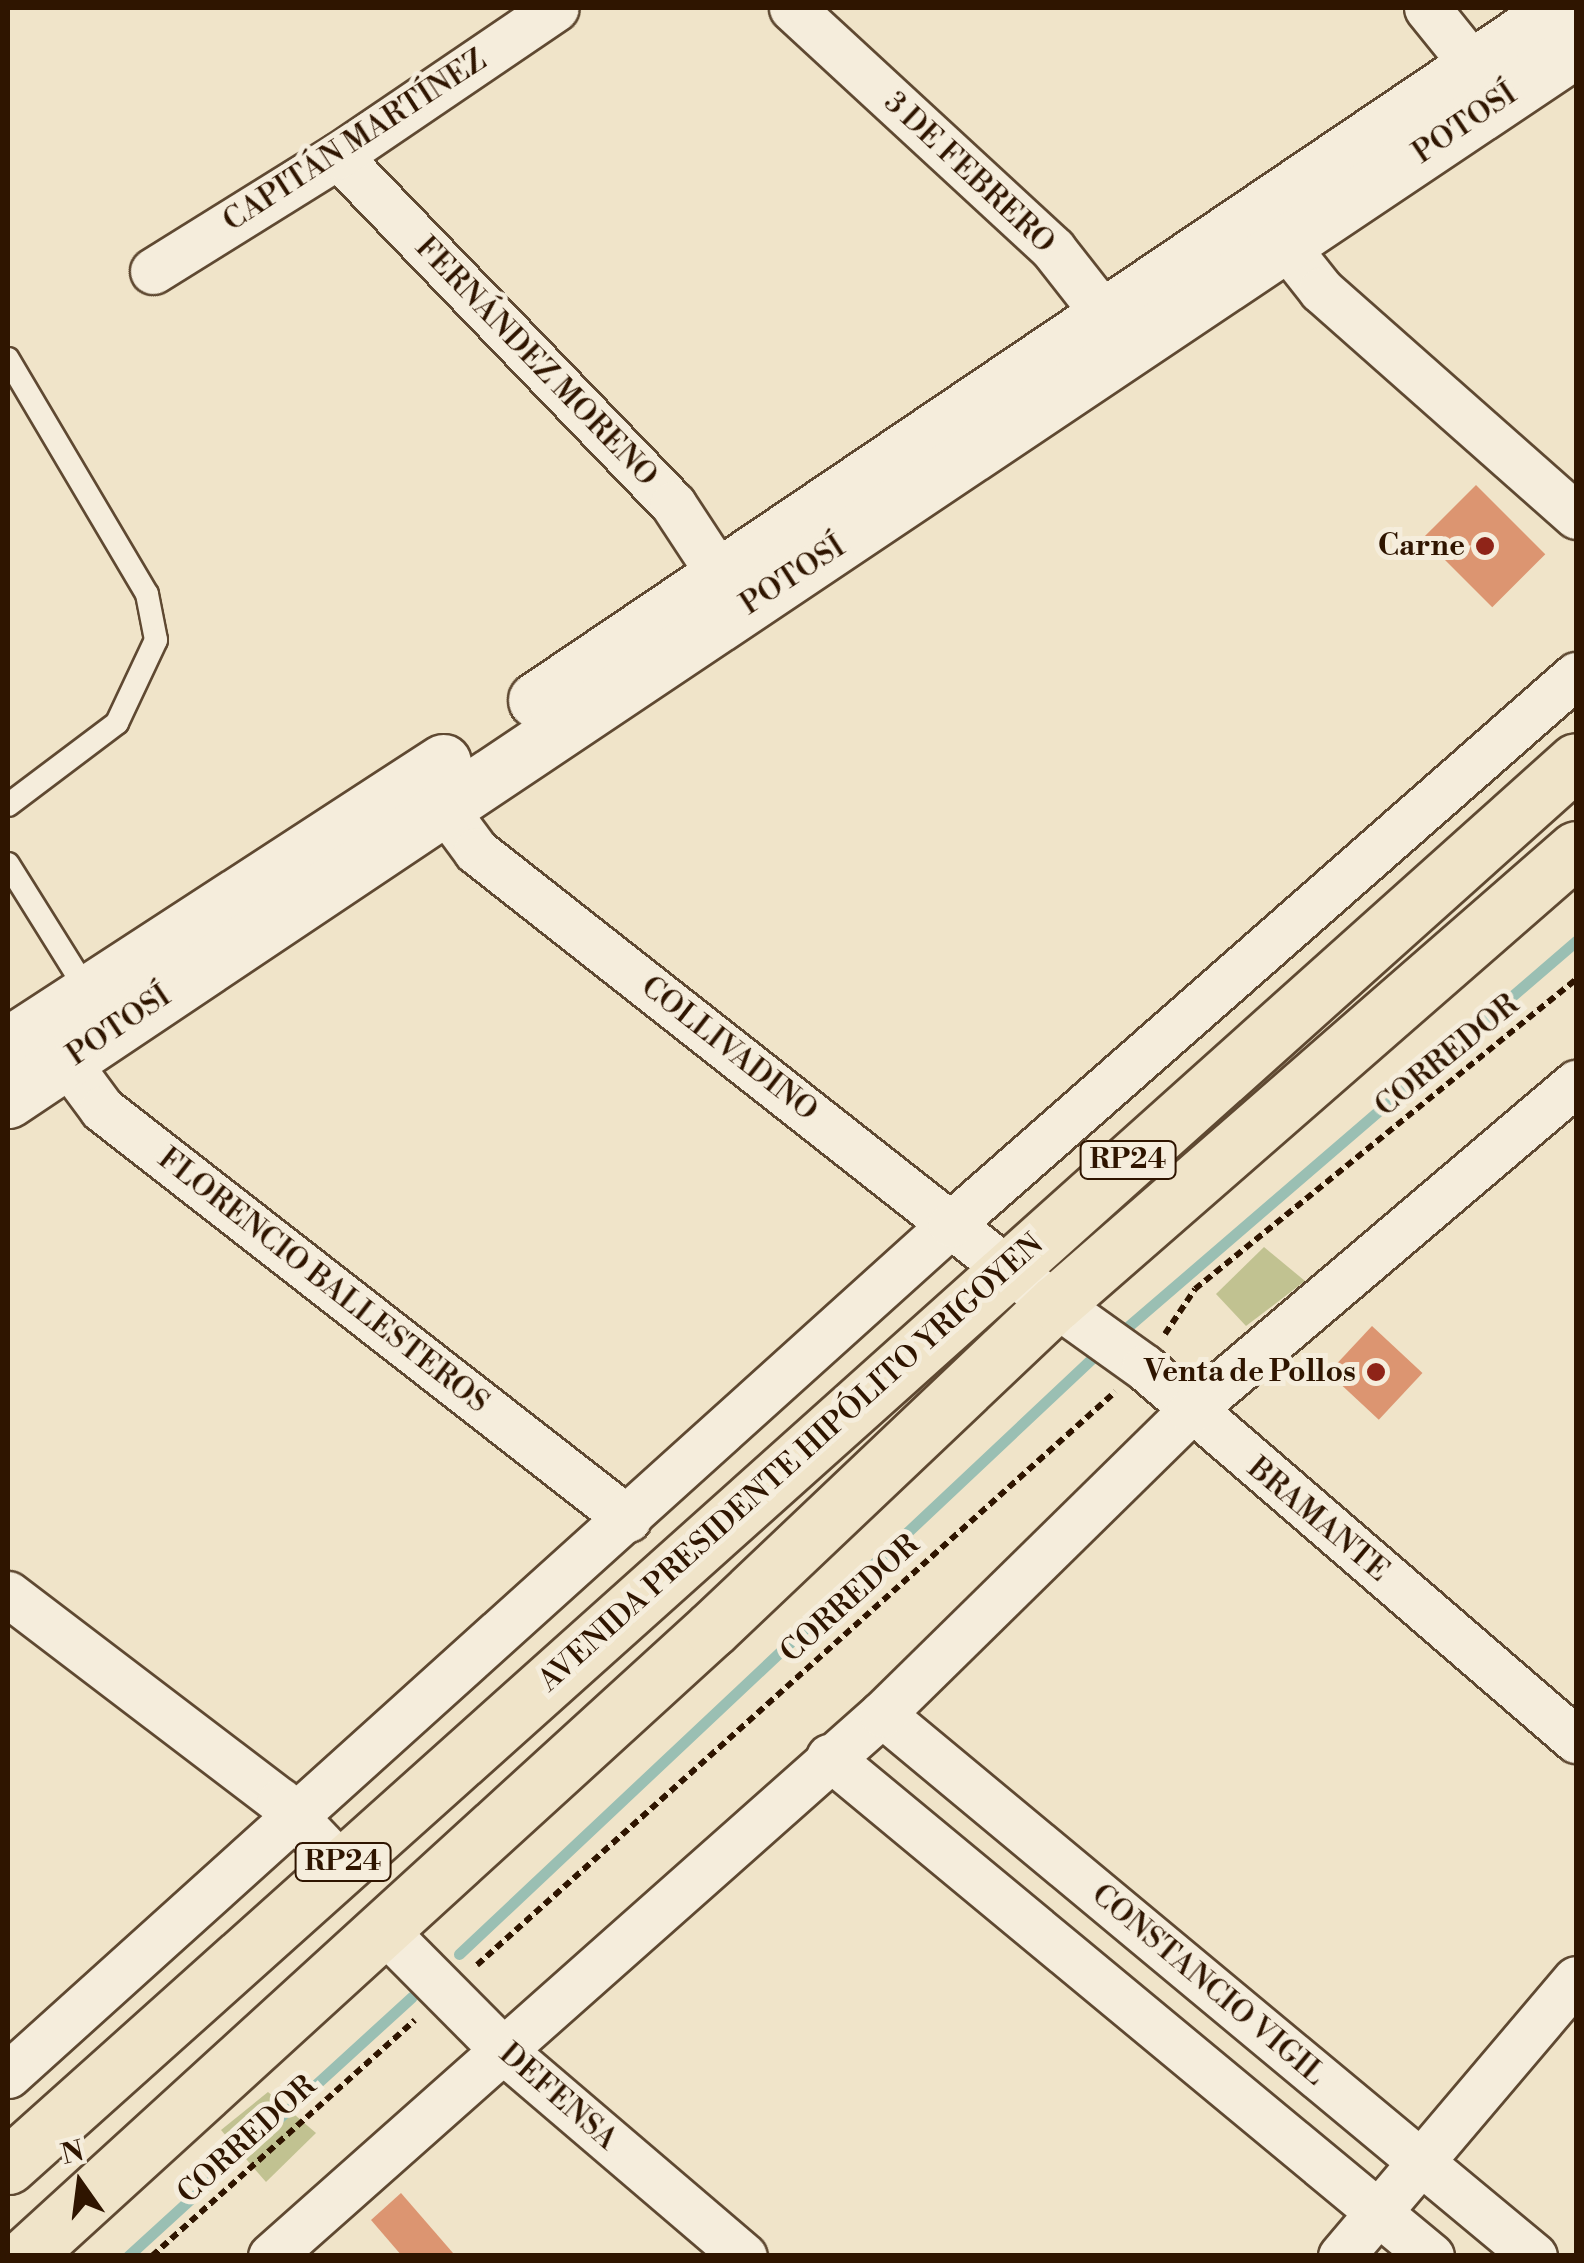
<!DOCTYPE html>
<html>
<head>
<meta charset="utf-8">
<style>
	body { margin:0 }
	#map { position:relative; width:1584px; height:2263px; overflow:hidden; background:#f0e4c9; font-family:"Libre Bodoni",serif }
	div>[style] { position:absolute }
	.green>* { inset:0; background:#c1c291 }
	.stream>* { height:11px; margin:-5.5px; padding:0 5.5px; transform-origin:5.5px; border-radius:5.5px; background:#9abfb3 }
	.building>* { inset:0; background:#dc9571; transform-origin:0 0 }
	.path>* { height:6px; margin-top:-3px; transform-origin:0; background:repeating-linear-gradient(90deg,#2f1500 0 8px,transparent 0 13px) }
	.roads { filter:drop-shadow(2px 0 #5f4932) drop-shadow(-2px 0 #5f4932) drop-shadow(0 2px #5f4932) drop-shadow(0 -2px #5f4932) }
	.service>* { height:22px; margin:-11px; padding:0 11px; transform-origin:11px; border-radius:11px; background:#f5eddc }
	.minor>* { height:45px; margin:-22.5px; padding:0 22.5px; transform-origin:22.5px; border-radius:22.5px; background:#f5eddc }
	.secondary>* { height:55px; margin:-27.5px; padding:0 27.5px; transform-origin:27.5px; border-radius:27.5px; background:#f5eddc }
	.primary>* { height:55px; margin:-27.5px; padding:0 27.5px; transform-origin:27.5px; border-radius:27.5px; background:#f0e4c9 }
	.dots>* { width:28px; height:28px; translate:-50% -50%; box-sizing:border-box; border:5px solid #f5eddc; border-radius:50% }
	span { translate:-50% -50%; white-space:nowrap; text-align:center; line-height:1.15; -webkit-text-stroke:10px #f5eddc; paint-order:stroke }
	.shield-label span { padding:2px 8px; background:#f5eddc; border:2px solid; border-radius:8px; -webkit-text-stroke-width:0 }
	.shield-label { font-size:28px; color:#2f1500; font-weight:700 }
	.street-label { font-size:30px; color:#2f1500 }
	.poi-label { font-size:30px; color:#2f1500; font-weight:700 }
	.right { translate:-100% -50%; text-align:right }
	.frame { position:absolute; inset:0; border:10px solid #2f1500; pointer-events:none }
	.north { position:absolute; left:30px; top:2133px; width:100px; height:100px; -webkit-text-stroke:8px #f5eddc; paint-order:stroke; rotate:346deg; font-size:28px; font-weight:700; line-height:40px; text-align:center; color:#2f1500 }
	.north::after { content:''; display:block; margin:auto; width:35px; height:45px; background:#2f1500; clip-path:polygon(50% 0,100% 100%,50% 72%,0 100%) }
</style>
</head>
<body>
<div id="map">
	<div class="green">
		<i style="clip-path:polygon(1264px 1247px,1305px 1281px,1246px 1326px,1216px 1294px)"></i>
		<i style="clip-path:polygon(268px 2092px,316px 2133px,266px 2182px,221px 2130px)"></i>
	</div>
	<div class="stream">
		<i style="left:1117px;top:1336px;width:606px;rotate:-40.71deg"></i>
		<i style="left:459px;top:1954px;width:884px;rotate:-43.26deg"></i>
		<i style="left:128px;top:2256px;width:384px;rotate:-42.4deg"></i>
	</div>
	<div class="building">
		<i style="left:1476px;top:485px;width:98px;height:75px;rotate:45deg"></i>
		<i style="left:1372px;top:1326px;width:69px;height:64px;rotate:43deg"></i>
		<i style="clip-path:polygon(401px 2193px,453px 2253px,450px 2256px,402px 2256px,371px 2220px)"></i>
	</div>
	<div class="path">
		<i style="left:1165px;top:1334px;width:54px;rotate:-56.3deg"></i>
		<i style="left:1195px;top:1289px;width:491px;rotate:-39.1deg"></i>
		<i style="left:477px;top:1965px;width:858px;rotate:-41.93deg"></i>
		<i style="left:152px;top:2256px;width:353px;rotate:-41.9deg"></i>
	</div>
	<div class="roads">
		<div class="service">
			<i style="left:8px;top:359px;width:273px;rotate:59.4deg"></i>
			<i style="left:147px;top:594px;width:47px;rotate:78.9deg"></i>
			<i style="left:156px;top:640px;width:92px;rotate:115.2deg"></i>
			<i style="left:117px;top:723px;width:136px;rotate:143deg"></i>
			<i style="left:8px;top:864px;width:151px;rotate:58deg"></i>
		</div>
		<div class="minor">
			<i style="left:792px;top:8px;width:355px;rotate:42.7deg"></i>
			<i style="left:1053px;top:249px;width:118px;rotate:51.9deg"></i>
			<i style="left:1427px;top:8px;width:73px;rotate:51.1deg"></i>
			<i style="left:1473px;top:65px;width:36px;rotate:66deg"></i>
			<i style="left:338px;top:156px;width:483px;rotate:46.1deg"></i>
			<i style="left:673px;top:504px;width:87px;rotate:56.7deg"></i>
			<i style="left:1264px;top:218px;width:92px;rotate:51.6deg"></i>
			<i style="left:1321px;top:290px;width:341px;rotate:41.5deg"></i>
			<i style="left:153px;top:271px;width:218px;rotate:-31.9deg"></i>
			<i style="left:338px;top:156px;width:263px;rotate:-34.2deg"></i>
			<i style="left:425px;top:782px;width:86px;rotate:53.5deg"></i>
			<i style="left:476px;top:851px;width:676px;rotate:38.21deg"></i>
			<i style="left:1007px;top:1269px;width:168px;rotate:35.6deg"></i>
			<i style="left:1144px;top:1367px;width:571px;rotate:40.81deg"></i>
			<i style="left:48px;top:1036px;width:91px;rotate:53.5deg"></i>
			<i style="left:102px;top:1109px;width:667px;rotate:37.94deg"></i>
			<i style="left:8px;top:1594px;width:342px;rotate:37.3deg"></i>
			<i style="left:280px;top:1801px;width:87px;rotate:46.4deg"></i>
			<i style="left:882px;top:1714px;width:848px;rotate:39.74deg"></i>
			<i style="left:829px;top:1757px;width:782px;rotate:39.66deg"></i>
			<i style="left:381px;top:1927px;width:176px;rotate:45.2deg"></i>
			<i style="left:505px;top:2052px;width:314px;rotate:40.5deg"></i>
			<i style="left:8px;top:2075px;width:1270px;rotate:-42.06deg"></i>
			<i style="left:951px;top:1224px;width:832px;rotate:-41.3deg"></i>
			<i style="left:271px;top:2256px;width:817px;rotate:-41.58deg"></i>
			<i style="left:882px;top:1714px;width:432px;rotate:-44.5deg"></i>
			<i style="left:1190px;top:1411px;width:507px;rotate:-40.36deg"></i>
			<i style="left:1341px;top:2256px;width:363px;rotate:-49.7deg"></i>
		</div>
		<div class="secondary">
			<i style="left:536px;top:700px;width:1236px;rotate:-34.05deg"></i>
			<i style="left:8px;top:1045px;width:519px;rotate:-33.05deg"></i>
			<i style="left:8px;top:1100px;width:1888px;rotate:-33.83deg"></i>
		</div>
		<div class="primary">
			<i style="left:8px;top:2166px;width:2105px;rotate:-41.86deg"></i>
			<i style="left:25px;top:2256px;width:930px;rotate:-42.39deg"></i>
			<i style="left:712px;top:1629px;width:474px;rotate:-43.5deg"></i>
			<i style="left:1056px;top:1303px;width:690px;rotate:-41.12deg"></i>
		</div>
	</div>
	<div class="dots">
		<i style="left:1485px;top:546px;background:#8f2418"></i>
		<i style="left:1376px;top:1372px;background:#8f2418"></i>
	</div>
	<div class="shield-label">
		<span style="left:1128px;top:1160px">RP24</span>
		<span style="left:343px;top:1862px">RP24</span>
	</div>
	<div class="street-label">
		<span style="left:1465px;top:124px;rotate:-34deg">POTOSÍ</span>
		<span style="left:355px;top:141px;rotate:-33deg">CAPITÁN MARTÍNEZ</span>
		<span style="left:969px;top:173px;rotate:43deg">3 DE FEBRERO</span>
		<span style="left:536px;top:362px;rotate:46deg">FERNÁNDEZ MORENO</span>
		<span style="left:793px;top:576px;rotate:-33deg">POTOSÍ</span>
		<span style="left:119px;top:1026px;rotate:-34deg">POTOSÍ</span>
		<span style="left:729px;top:1049px;rotate:38deg">COLLIVADINO</span>
		<span style="left:1447px;top:1056px;rotate:-39deg">CORREDOR</span>
		<span style="left:323px;top:1281px;rotate:38deg">FLORENCIO BALLESTEROS</span>
		<span style="left:791px;top:1463px;rotate:-42deg">AVENIDA PRESIDENTE HIPÓLITO YRIGOYEN</span>
		<span style="left:1318px;top:1520px;rotate:40deg">BRAMANTE</span>
		<span style="left:850px;top:1599px;rotate:-42deg">CORREDOR</span>
		<span style="left:1208px;top:1985px;rotate:40deg">CONSTANCIO VIGIL</span>
		<span style="left:558px;top:2097px;rotate:41deg">DEFENSA</span>
		<span style="left:247px;top:2140px;rotate:-42deg">CORREDOR</span>
	</div>
	<div class="poi-label">
		<span class="right" style="left:1465px;top:546px">Carne</span>
		<span class="right" style="left:1356px;top:1372px">Venta de Pollos</span>
	</div>
	<div class="frame"></div>
	<div class="north">N</div>
</div>
</body>
</html>
